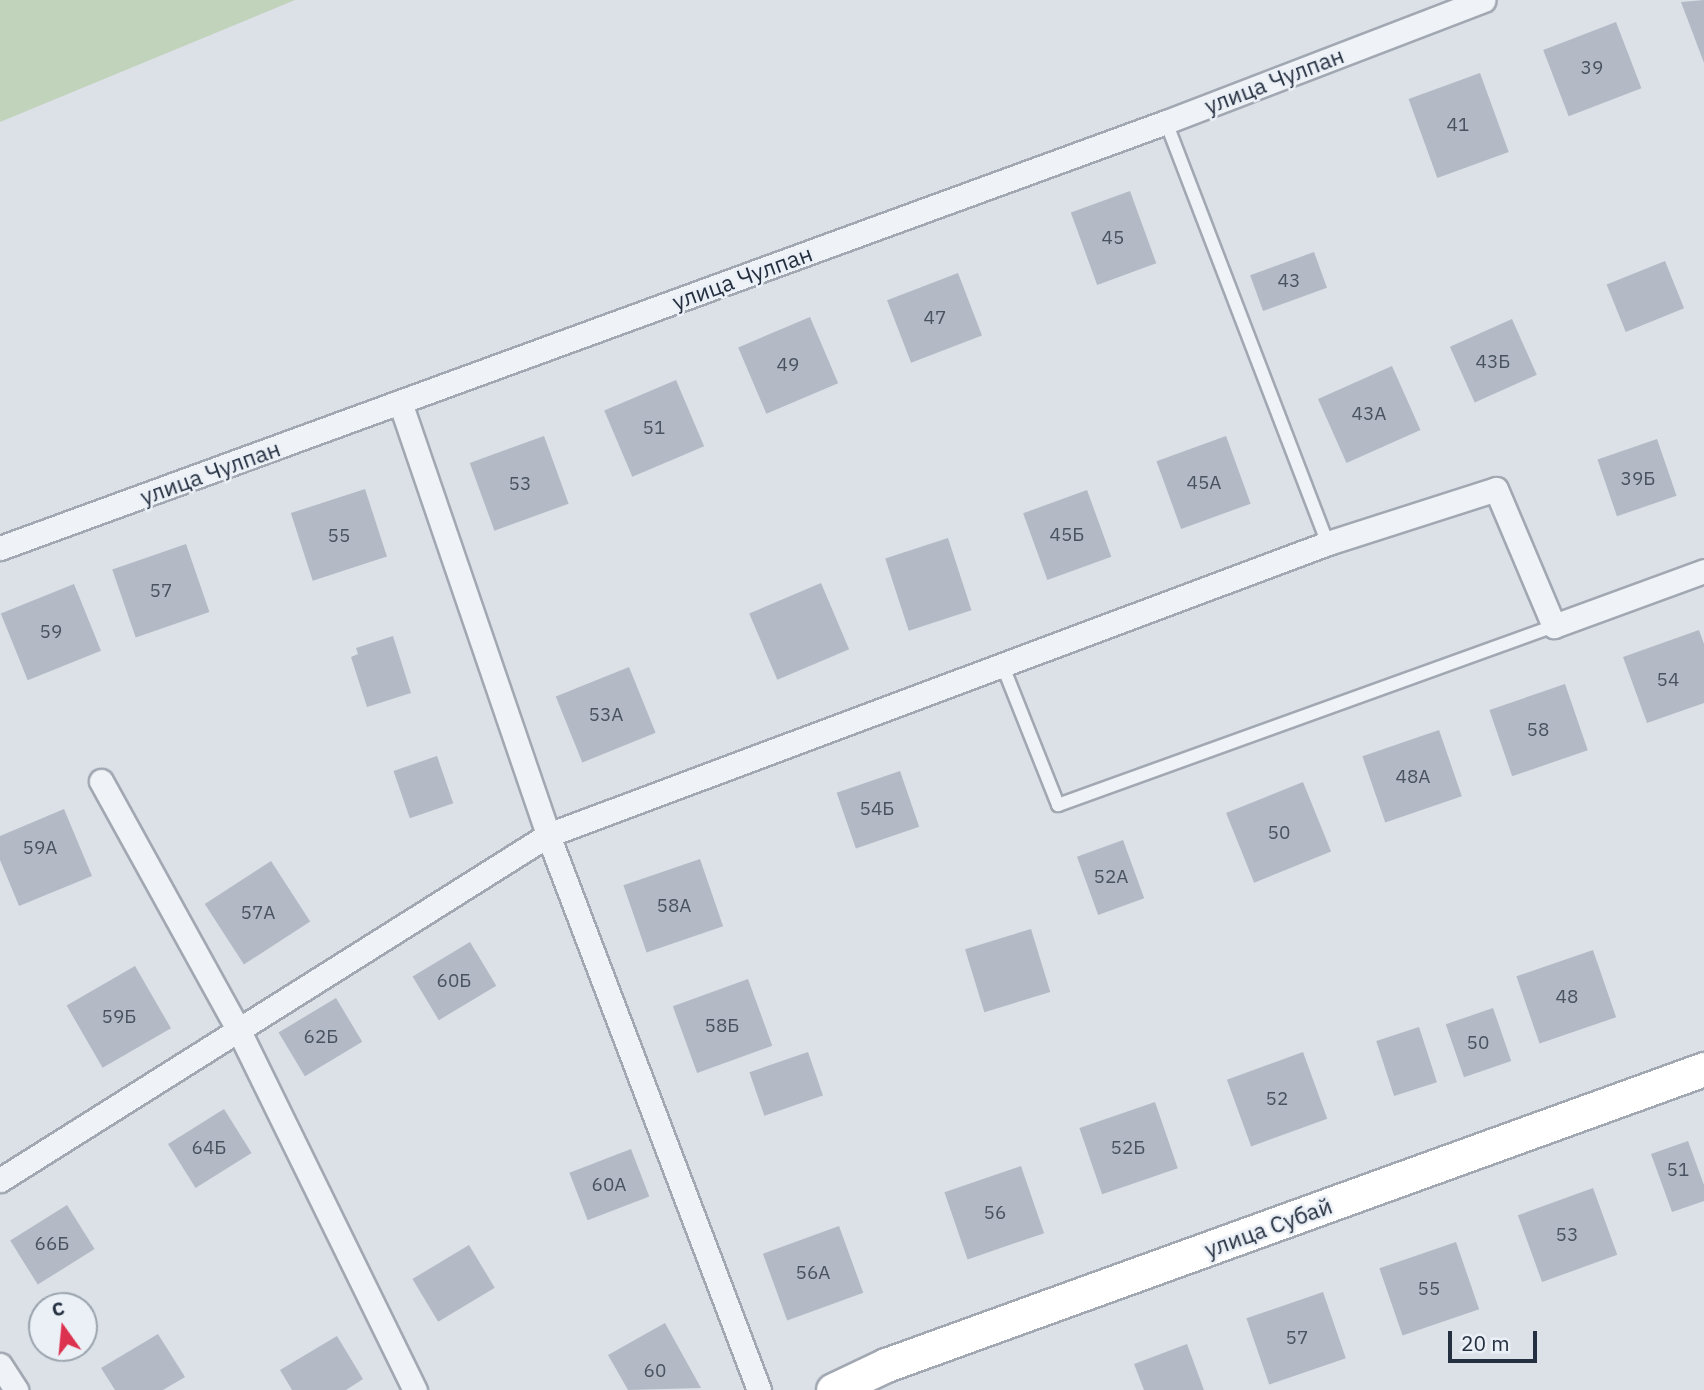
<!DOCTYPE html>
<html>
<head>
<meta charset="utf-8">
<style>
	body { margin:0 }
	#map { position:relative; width:1704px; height:1390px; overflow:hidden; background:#dce1e8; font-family:"IBM Plex Sans",sans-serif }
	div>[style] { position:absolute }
	.green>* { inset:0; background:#c2d3bc }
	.building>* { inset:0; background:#b3bac5; transform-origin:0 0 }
	.roads { filter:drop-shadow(2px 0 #a1a8b2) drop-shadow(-2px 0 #a1a8b2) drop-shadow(0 2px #a1a8b2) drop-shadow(0 -2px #a1a8b2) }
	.lane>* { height:12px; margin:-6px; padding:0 6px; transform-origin:6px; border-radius:6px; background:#eff2f6 }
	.street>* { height:23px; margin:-11.5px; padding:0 11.5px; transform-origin:11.5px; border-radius:11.5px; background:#eff2f6 }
	.secondary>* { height:33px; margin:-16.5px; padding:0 16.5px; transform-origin:16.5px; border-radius:16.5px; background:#fff }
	span { translate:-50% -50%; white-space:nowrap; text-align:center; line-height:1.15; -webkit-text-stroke:5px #ebf0f6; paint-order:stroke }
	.number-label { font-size:19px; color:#485261 }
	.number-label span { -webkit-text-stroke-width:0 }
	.street-label { font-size:23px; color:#242f40 }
	.north { position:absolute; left:28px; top:1292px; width:70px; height:70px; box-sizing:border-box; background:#ebf0f6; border:2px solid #9ba3ad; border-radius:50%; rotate:345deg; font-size:19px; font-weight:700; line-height:28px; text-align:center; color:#242f40 }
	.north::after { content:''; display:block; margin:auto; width:24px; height:32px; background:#dc324f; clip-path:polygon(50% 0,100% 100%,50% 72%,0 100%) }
	.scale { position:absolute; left:1448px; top:1331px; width:89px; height:32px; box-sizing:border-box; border:4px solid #242f40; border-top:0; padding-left:9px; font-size:21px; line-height:24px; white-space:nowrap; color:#242f40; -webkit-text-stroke:5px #ebf0f6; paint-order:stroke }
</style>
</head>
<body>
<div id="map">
	<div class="green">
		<i style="clip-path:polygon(0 0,295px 0,0 122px)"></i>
	</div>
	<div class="building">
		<i style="clip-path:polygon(1704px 0,1704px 63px,1681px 2px)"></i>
		<i style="left:1616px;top:22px;width:71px;height:78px;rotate:69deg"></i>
		<i style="left:1480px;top:73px;width:84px;height:76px;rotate:70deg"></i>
		<i style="left:1130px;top:191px;width:77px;height:63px;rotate:70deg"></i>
		<i style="left:1314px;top:252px;width:38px;height:68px;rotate:70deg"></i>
		<i style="left:1665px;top:261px;width:51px;height:63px;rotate:68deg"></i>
		<i style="left:958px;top:273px;width:67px;height:76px;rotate:69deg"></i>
		<i style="left:810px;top:317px;width:72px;height:78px;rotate:67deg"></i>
		<i style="left:1512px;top:319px;width:61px;height:68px;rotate:66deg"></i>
		<i style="left:1392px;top:366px;width:70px;height:81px;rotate:66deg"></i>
		<i style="left:676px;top:380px;width:72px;height:78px;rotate:67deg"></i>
		<i style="left:544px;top:436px;width:72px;height:79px;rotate:70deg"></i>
		<i style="left:1226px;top:436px;width:72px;height:74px;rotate:70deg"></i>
		<i style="left:1657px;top:439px;width:60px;height:63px;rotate:71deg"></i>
		<i style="left:365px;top:489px;width:71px;height:78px;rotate:72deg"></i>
		<i style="left:1087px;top:490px;width:71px;height:68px;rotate:70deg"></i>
		<i style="left:948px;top:538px;width:76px;height:66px;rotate:72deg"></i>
		<i style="left:186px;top:544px;width:72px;height:78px;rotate:71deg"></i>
		<i style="left:821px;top:583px;width:72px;height:78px;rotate:67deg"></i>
		<i style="left:74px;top:584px;width:72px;height:79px;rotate:68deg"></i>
		<i style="clip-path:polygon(1699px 630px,1704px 644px,1704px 703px,1647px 723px,1623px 657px)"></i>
		<i style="clip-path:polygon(393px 636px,411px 693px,367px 707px,351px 657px,358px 654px,356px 648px)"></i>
		<i style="left:629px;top:667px;width:71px;height:79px;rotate:68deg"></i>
		<i style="left:1565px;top:684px;width:70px;height:80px;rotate:71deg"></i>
		<i style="left:1439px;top:730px;width:70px;height:81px;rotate:71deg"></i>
		<i style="left:437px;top:756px;width:50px;height:46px;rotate:71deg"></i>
		<i style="left:900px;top:771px;width:59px;height:67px;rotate:71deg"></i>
		<i style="left:1303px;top:782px;width:75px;height:83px;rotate:68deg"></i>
		<i style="clip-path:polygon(64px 809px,92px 876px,19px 906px,0 860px,0 836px)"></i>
		<i style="left:1123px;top:840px;width:62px;height:49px;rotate:70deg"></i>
		<i style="left:700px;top:859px;width:71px;height:81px;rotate:71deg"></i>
		<i style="left:271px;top:861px;width:72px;height:79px;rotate:57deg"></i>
		<i style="left:1031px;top:929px;width:66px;height:69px;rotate:73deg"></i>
		<i style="left:470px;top:942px;width:51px;height:67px;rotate:59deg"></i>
		<i style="left:1593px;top:950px;width:71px;height:81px;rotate:71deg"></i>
		<i style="left:135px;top:966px;width:72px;height:79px;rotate:60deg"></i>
		<i style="left:748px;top:979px;width:71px;height:80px;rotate:70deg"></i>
		<i style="left:336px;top:998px;width:51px;height:67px;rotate:59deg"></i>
		<i style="left:1493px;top:1008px;width:56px;height:50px;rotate:71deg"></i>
		<i style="left:1419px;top:1027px;width:58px;height:45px;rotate:72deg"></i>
		<i style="left:808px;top:1052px;width:46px;height:62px;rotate:71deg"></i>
		<i style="left:1303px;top:1052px;width:71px;height:81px;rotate:70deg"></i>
		<i style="left:1155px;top:1102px;width:70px;height:80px;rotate:71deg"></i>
		<i style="left:224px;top:1109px;width:52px;height:66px;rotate:58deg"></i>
		<i style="clip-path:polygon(1688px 1141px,1704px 1185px,1704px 1201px,1672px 1212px,1651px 1154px)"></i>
		<i style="left:631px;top:1149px;width:51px;height:66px;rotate:69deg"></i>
		<i style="left:1021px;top:1166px;width:71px;height:81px;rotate:71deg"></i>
		<i style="left:1593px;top:1188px;width:71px;height:80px;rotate:70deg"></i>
		<i style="left:67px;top:1205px;width:52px;height:67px;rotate:58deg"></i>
		<i style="left:839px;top:1226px;width:71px;height:81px;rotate:70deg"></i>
		<i style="left:1456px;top:1242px;width:71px;height:81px;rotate:71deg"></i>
		<i style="left:469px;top:1245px;width:50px;height:66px;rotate:59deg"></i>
		<i style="left:1323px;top:1292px;width:70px;height:81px;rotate:71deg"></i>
		<i style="clip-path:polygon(665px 1323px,701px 1388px,628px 1390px,608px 1355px)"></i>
		<i style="clip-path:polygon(158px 1334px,185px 1377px,163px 1390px,115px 1390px,101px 1368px)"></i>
		<i style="clip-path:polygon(337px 1336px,363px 1379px,346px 1390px,292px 1390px,280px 1370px)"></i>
		<i style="clip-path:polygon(1187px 1344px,1204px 1390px,1144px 1390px,1134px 1364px)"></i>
	</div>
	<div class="roads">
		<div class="lane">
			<i style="left:1166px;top:122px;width:451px;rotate:69deg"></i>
			<i style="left:1002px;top:664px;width:152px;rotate:68.3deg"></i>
			<i style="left:1058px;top:805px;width:527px;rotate:-19.84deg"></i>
		</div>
		<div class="street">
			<i style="left:400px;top:402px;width:458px;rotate:71.1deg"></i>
			<i style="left:548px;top:835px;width:594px;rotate:69.18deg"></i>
			<i style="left:0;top:548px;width:1241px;rotate:-20.07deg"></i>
			<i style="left:1166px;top:122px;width:340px;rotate:-21deg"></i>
			<i style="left:101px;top:781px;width:286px;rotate:61.1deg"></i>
			<i style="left:239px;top:1031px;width:400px;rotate:63.9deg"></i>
			<i style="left:0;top:1180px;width:648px;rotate:-32.19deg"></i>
			<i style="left:548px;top:835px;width:833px;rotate:-20.52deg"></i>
			<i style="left:1328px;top:543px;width:176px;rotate:-17.8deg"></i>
			<i style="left:1496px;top:489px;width:149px;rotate:67.1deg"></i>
			<i style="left:1554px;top:626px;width:160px;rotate:-20.1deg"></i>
			<i style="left:0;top:1365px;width:30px;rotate:57deg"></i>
		</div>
		<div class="secondary">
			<i style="left:833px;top:1390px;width:59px;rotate:-25.3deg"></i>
			<i style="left:886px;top:1365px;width:870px;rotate:-19.89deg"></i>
		</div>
	</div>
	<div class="number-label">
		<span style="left:1592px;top:68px">39</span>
		<span style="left:1458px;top:125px">41</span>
		<span style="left:1113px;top:238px">45</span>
		<span style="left:1289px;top:281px">43</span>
		<span style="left:935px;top:318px">47</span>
		<span style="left:1493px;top:362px">43Б</span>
		<span style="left:788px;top:365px">49</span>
		<span style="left:1369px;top:414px">43А</span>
		<span style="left:654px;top:428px">51</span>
		<span style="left:1638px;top:479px">39Б</span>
		<span style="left:1204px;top:483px">45А</span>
		<span style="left:520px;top:484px">53</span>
		<span style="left:1067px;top:535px">45Б</span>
		<span style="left:339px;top:536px">55</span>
		<span style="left:161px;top:591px">57</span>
		<span style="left:51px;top:632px">59</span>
		<span style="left:1668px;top:680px">54</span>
		<span style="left:606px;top:715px">53А</span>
		<span style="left:1538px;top:730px">58</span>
		<span style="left:1413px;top:777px">48А</span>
		<span style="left:877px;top:809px">54Б</span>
		<span style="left:1279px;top:833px">50</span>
		<span style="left:40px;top:848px">59А</span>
		<span style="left:1111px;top:877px">52А</span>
		<span style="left:674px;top:906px">58А</span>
		<span style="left:258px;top:913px">57А</span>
		<span style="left:454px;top:981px">60Б</span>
		<span style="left:1567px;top:997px">48</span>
		<span style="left:119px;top:1017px">59Б</span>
		<span style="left:722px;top:1026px">58Б</span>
		<span style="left:321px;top:1037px">62Б</span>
		<span style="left:1478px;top:1043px">50</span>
		<span style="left:1277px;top:1099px">52</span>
		<span style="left:209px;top:1148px">64Б</span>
		<span style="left:1128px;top:1148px">52Б</span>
		<span style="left:1678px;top:1170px">51</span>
		<span style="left:609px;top:1185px">60А</span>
		<span style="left:995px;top:1213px">56</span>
		<span style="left:1567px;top:1235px">53</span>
		<span style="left:52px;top:1244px">66Б</span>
		<span style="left:813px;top:1273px">56А</span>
		<span style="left:1429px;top:1289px">55</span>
		<span style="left:1297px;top:1338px">57</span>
		<span style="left:655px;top:1371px">60</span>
	</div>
	<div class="street-label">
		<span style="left:1274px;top:80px;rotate:-21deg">улица Чулпан</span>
		<span style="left:742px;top:277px;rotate:-20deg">улица Чулпан</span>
		<span style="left:210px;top:472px;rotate:-20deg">улица Чулпан</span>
		<span style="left:1268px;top:1227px;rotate:-20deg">улица Субай</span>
	</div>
	<div class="north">С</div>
	<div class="scale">20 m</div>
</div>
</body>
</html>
